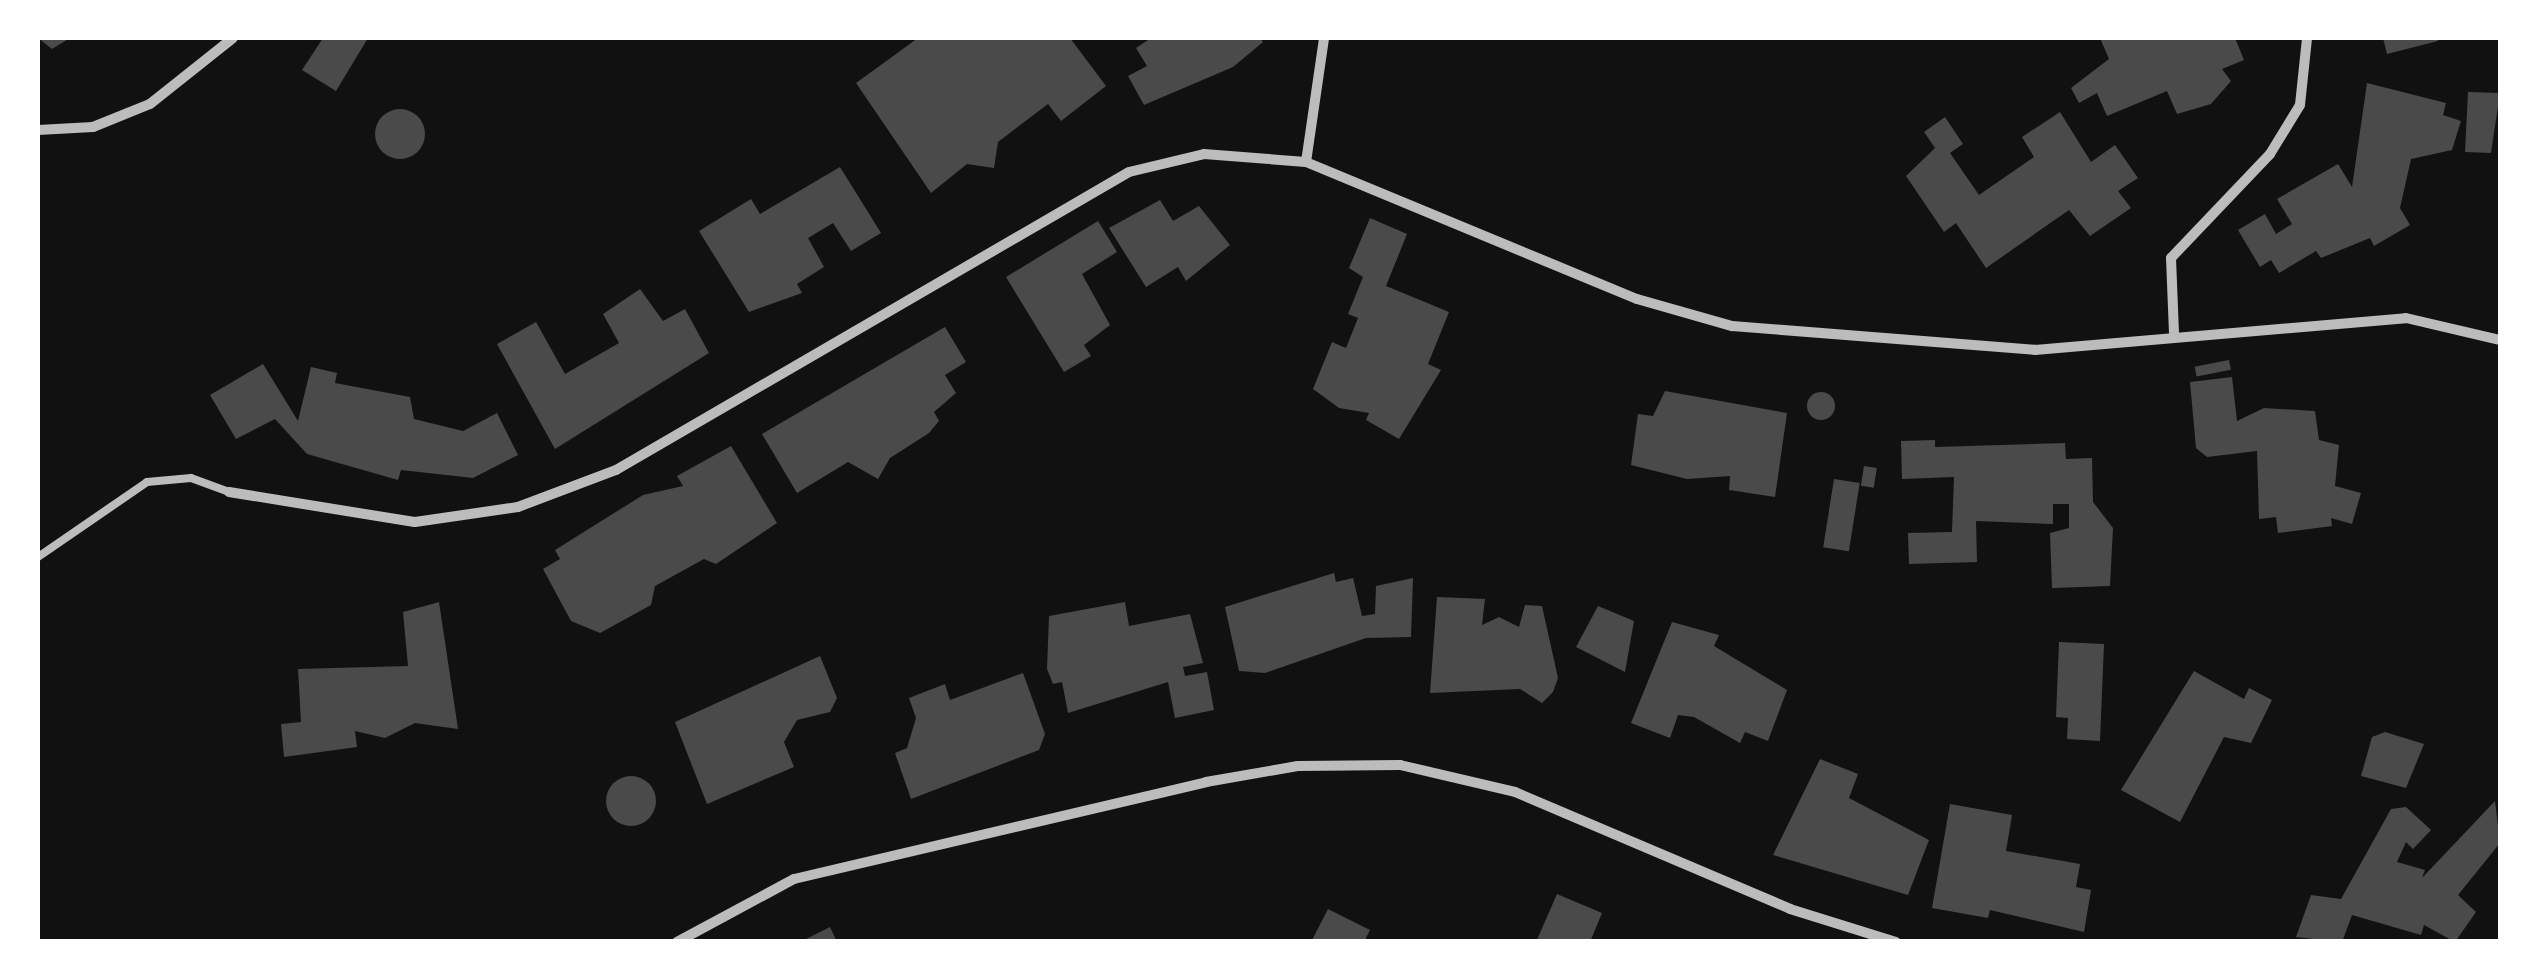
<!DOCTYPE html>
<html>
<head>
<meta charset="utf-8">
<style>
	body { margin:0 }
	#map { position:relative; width:2538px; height:979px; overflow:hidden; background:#111; font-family:"Work Sans",sans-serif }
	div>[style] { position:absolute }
	.building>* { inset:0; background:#4a4a4a; transform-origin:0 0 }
	.round { border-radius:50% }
	.service>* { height:8px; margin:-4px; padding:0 4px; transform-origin:4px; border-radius:4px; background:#bcbcbc }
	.minor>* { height:10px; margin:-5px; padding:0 5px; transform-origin:5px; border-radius:5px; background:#bcbcbc }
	span { translate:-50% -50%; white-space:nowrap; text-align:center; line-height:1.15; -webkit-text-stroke:10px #fff; paint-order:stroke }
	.frame { position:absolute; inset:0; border:40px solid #fff; pointer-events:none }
</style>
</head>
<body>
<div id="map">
	<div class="building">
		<i style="clip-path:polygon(38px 38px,70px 38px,52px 49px)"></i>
		<i style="clip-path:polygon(323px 38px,368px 38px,336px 91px,302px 70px)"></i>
		<i style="clip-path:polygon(918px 38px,1070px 38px,1106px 86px,1061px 121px,1048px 104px,998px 142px,994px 168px,967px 164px,931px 193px,856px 83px)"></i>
		<i style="clip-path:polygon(1151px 38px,1260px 38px,1263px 42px,1233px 67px,1144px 105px,1128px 76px,1147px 66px,1136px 48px)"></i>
		<i style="clip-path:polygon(2100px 38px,2235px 38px,2244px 60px,2222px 69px,2231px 81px,2211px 104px,2177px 114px,2167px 91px,2107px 116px,2097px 93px,2079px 103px,2071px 88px,2109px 59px)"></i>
		<i style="clip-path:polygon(2383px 38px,2437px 38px,2438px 41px,2387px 54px)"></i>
		<i style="clip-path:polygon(2367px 83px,2446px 103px,2443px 115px,2461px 121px,2452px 150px,2411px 159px,2400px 208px,2410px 225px,2374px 246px,2370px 238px,2321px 258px,2316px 251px,2279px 273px,2271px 260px,2260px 267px,2238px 230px,2265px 214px,2276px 234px,2292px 224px,2277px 199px,2338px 164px,2352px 187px)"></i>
		<i style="clip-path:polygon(2468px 92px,2500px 93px,2491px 153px,2465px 152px)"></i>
		<i class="round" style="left:375px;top:109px;width:50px;height:50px"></i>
		<i style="clip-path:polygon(2060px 112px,2091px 162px,2115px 145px,2138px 178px,2118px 191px,2131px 208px,2090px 236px,2069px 210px,1986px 268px,1956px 223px,1944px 232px,1906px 176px,1935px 148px,1924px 132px,1945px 117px,1963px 144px,1950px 153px,1979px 195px,2034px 157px,2022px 137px)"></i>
		<i style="clip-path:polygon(840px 167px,881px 233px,851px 251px,833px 223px,808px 238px,824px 267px,797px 284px,802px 293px,749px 312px,699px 231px,751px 199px,760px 214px)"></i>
		<i style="clip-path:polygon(1160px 200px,1173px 221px,1199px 206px,1230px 245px,1186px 281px,1178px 267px,1146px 287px,1109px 228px)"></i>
		<i style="clip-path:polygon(1370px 218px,1407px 234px,1386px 286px,1449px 312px,1428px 364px,1441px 370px,1399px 439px,1366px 420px,1369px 413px,1339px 408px,1313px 389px,1332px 342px,1346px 348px,1358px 318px,1348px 314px,1363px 277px,1349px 268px)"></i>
		<i style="clip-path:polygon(1098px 221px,1117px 252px,1082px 274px,1110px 325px,1084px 345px,1091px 356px,1064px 372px,1006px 277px)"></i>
		<i style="clip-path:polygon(640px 289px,663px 321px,685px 309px,709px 353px,555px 449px,497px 344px,536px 322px,565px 374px,619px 343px,603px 314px)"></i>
		<i style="clip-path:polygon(945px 327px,966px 362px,945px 375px,956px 393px,934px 412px,939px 421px,929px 433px,890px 458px,878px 479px,848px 462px,797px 493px,762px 434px)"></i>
		<i style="left:2229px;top:360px;width:10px;height:35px;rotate:79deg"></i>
		<i style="clip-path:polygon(263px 364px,298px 421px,311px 367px,337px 373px,335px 383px,410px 397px,414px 419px,463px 431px,497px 413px,518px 455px,473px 478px,401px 470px,398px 480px,307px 454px,275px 419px,236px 439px,210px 395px)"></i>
		<i style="clip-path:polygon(2232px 377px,2237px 421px,2264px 408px,2315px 411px,2319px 440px,2339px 445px,2335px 486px,2361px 493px,2352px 524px,2331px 518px,2332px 526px,2278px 533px,2276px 517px,2259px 519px,2257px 451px,2207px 457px,2196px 448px,2190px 382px)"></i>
		<i style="clip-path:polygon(1665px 391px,1787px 413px,1775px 497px,1729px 490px,1730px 476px,1687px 479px,1631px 465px,1638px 414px,1653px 416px)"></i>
		<i class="round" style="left:1807px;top:392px;width:28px;height:28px"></i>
		<i style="clip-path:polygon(1935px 440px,1935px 447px,2065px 443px,2066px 459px,2092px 458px,2093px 502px,2113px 528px,2110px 586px,2052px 588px,2050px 533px,2069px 528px,2069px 504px,2053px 504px,2053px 524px,1976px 521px,1977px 562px,1909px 564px,1908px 533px,1952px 532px,1954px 477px,1902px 479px,1901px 441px)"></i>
		<i style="clip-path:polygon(731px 446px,777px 523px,716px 564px,704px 559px,655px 586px,651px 605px,600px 633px,571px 621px,543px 569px,560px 559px,555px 550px,643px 495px,683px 486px,677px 476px)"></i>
		<i style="left:1864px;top:466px;width:13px;height:20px;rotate:9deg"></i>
		<i style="left:1834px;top:479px;width:26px;height:69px;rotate:9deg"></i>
		<i style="clip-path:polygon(1334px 573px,1336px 582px,1353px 578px,1362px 616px,1375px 614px,1376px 586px,1413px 578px,1411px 637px,1366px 638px,1265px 673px,1239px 671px,1225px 607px)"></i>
		<i style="clip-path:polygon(1437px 597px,1485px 599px,1482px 625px,1499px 617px,1519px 627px,1525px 605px,1542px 606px,1558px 678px,1553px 692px,1542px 703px,1520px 689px,1430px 693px)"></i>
		<i style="clip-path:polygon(439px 602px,458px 729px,415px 723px,385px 738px,355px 731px,357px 747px,284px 757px,281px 724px,301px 722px,298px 669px,408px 666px,403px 612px)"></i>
		<i style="clip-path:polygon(1125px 602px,1129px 626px,1190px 614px,1203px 663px,1183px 667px,1185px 676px,1207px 672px,1214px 710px,1175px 718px,1168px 682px,1068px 713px,1062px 682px,1053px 684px,1047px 669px,1049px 616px)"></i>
		<i style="clip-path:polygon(1598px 606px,1634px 621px,1625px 672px,1576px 647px)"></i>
		<i style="clip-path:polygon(1672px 622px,1719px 635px,1714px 646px,1787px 690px,1768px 741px,1745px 732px,1740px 743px,1694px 717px,1678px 715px,1670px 738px,1631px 723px)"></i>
		<i style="clip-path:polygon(2059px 642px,2104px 644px,2100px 741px,2067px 739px,2068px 718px,2056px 717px)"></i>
		<i style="clip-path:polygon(820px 656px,837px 698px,830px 712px,797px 720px,784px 742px,794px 767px,707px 804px,675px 722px)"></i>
		<i style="clip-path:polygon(2194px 671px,2244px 699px,2249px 688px,2272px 700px,2251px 743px,2224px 737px,2180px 822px,2121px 790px)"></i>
		<i style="clip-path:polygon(1023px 673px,1045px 734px,1039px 750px,911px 799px,895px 753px,907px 748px,916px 718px,909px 698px,945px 684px,950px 700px)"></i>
		<i style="clip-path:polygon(2385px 732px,2424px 744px,2406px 788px,2361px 776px,2372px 737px)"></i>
		<i style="clip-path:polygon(1820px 759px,1858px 774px,1849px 798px,1929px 840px,1908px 895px,1773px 855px)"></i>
		<i class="round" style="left:606px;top:776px;width:50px;height:50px"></i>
		<i style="clip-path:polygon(2495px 801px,2500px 843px,2458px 895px,2476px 912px,2455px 942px,2424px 925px,2421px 935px,2352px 915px,2342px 942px,2296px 937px,2311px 895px,2341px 899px,2391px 809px,2406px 807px,2431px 830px,2413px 849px,2406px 842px,2397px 862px,2425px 870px,2422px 878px)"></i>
		<i style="clip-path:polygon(1950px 804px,2012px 815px,2006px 851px,2080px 864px,2076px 887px,2091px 890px,2084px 932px,1990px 910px,1988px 918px,1932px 908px)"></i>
		<i style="clip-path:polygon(1557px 894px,1602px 913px,1590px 942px,1536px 942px)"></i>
		<i style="clip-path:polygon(1328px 909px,1370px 930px,1364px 942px,1311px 942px)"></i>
		<i style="clip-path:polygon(830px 927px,837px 942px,800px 942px)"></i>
	</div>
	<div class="service">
		<i style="left:38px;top:557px;width:132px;rotate:-34.5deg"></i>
		<i style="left:147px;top:482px;width:44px;rotate:-5.2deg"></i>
		<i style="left:191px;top:478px;width:40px;rotate:20.2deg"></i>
	</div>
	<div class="minor">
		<i style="left:38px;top:130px;width:55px;rotate:-3.1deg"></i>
		<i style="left:93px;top:127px;width:61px;rotate:-22deg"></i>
		<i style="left:150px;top:104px;width:106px;rotate:-38.5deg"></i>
		<i style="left:1306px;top:162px;width:125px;rotate:-81.7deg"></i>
		<i style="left:2174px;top:333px;width:75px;rotate:-92.3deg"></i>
		<i style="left:2171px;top:258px;width:144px;rotate:-46.4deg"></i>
		<i style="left:2270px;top:154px;width:57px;rotate:-58.5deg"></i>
		<i style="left:2300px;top:105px;width:67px;rotate:-84deg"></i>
		<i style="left:229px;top:492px;width:188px;rotate:9.2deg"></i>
		<i style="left:415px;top:522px;width:104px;rotate:-8.3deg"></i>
		<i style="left:518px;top:507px;width:105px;rotate:-20.7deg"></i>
		<i style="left:616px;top:470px;width:593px;rotate:-30.15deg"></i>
		<i style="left:1129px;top:172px;width:77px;rotate:-13.5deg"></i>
		<i style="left:1204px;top:154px;width:102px;rotate:4.5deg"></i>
		<i style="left:1306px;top:162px;width:358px;rotate:22.5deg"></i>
		<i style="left:1637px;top:299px;width:99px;rotate:15.9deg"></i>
		<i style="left:1732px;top:326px;width:304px;rotate:4.5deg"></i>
		<i style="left:2035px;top:350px;width:372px;rotate:-4.9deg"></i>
		<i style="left:2406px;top:318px;width:97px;rotate:13.2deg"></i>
		<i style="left:677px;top:942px;width:133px;rotate:-28.3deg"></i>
		<i style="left:794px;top:879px;width:423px;rotate:-13.2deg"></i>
		<i style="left:1206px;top:782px;width:93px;rotate:-9.9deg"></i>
		<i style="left:1298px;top:766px;width:102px;rotate:-0.6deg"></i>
		<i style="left:1400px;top:765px;width:118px;rotate:13.2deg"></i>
		<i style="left:1515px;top:792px;width:299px;rotate:23deg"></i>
		<i style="left:1790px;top:909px;width:111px;rotate:17.3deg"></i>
	</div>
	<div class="frame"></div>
</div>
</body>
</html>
